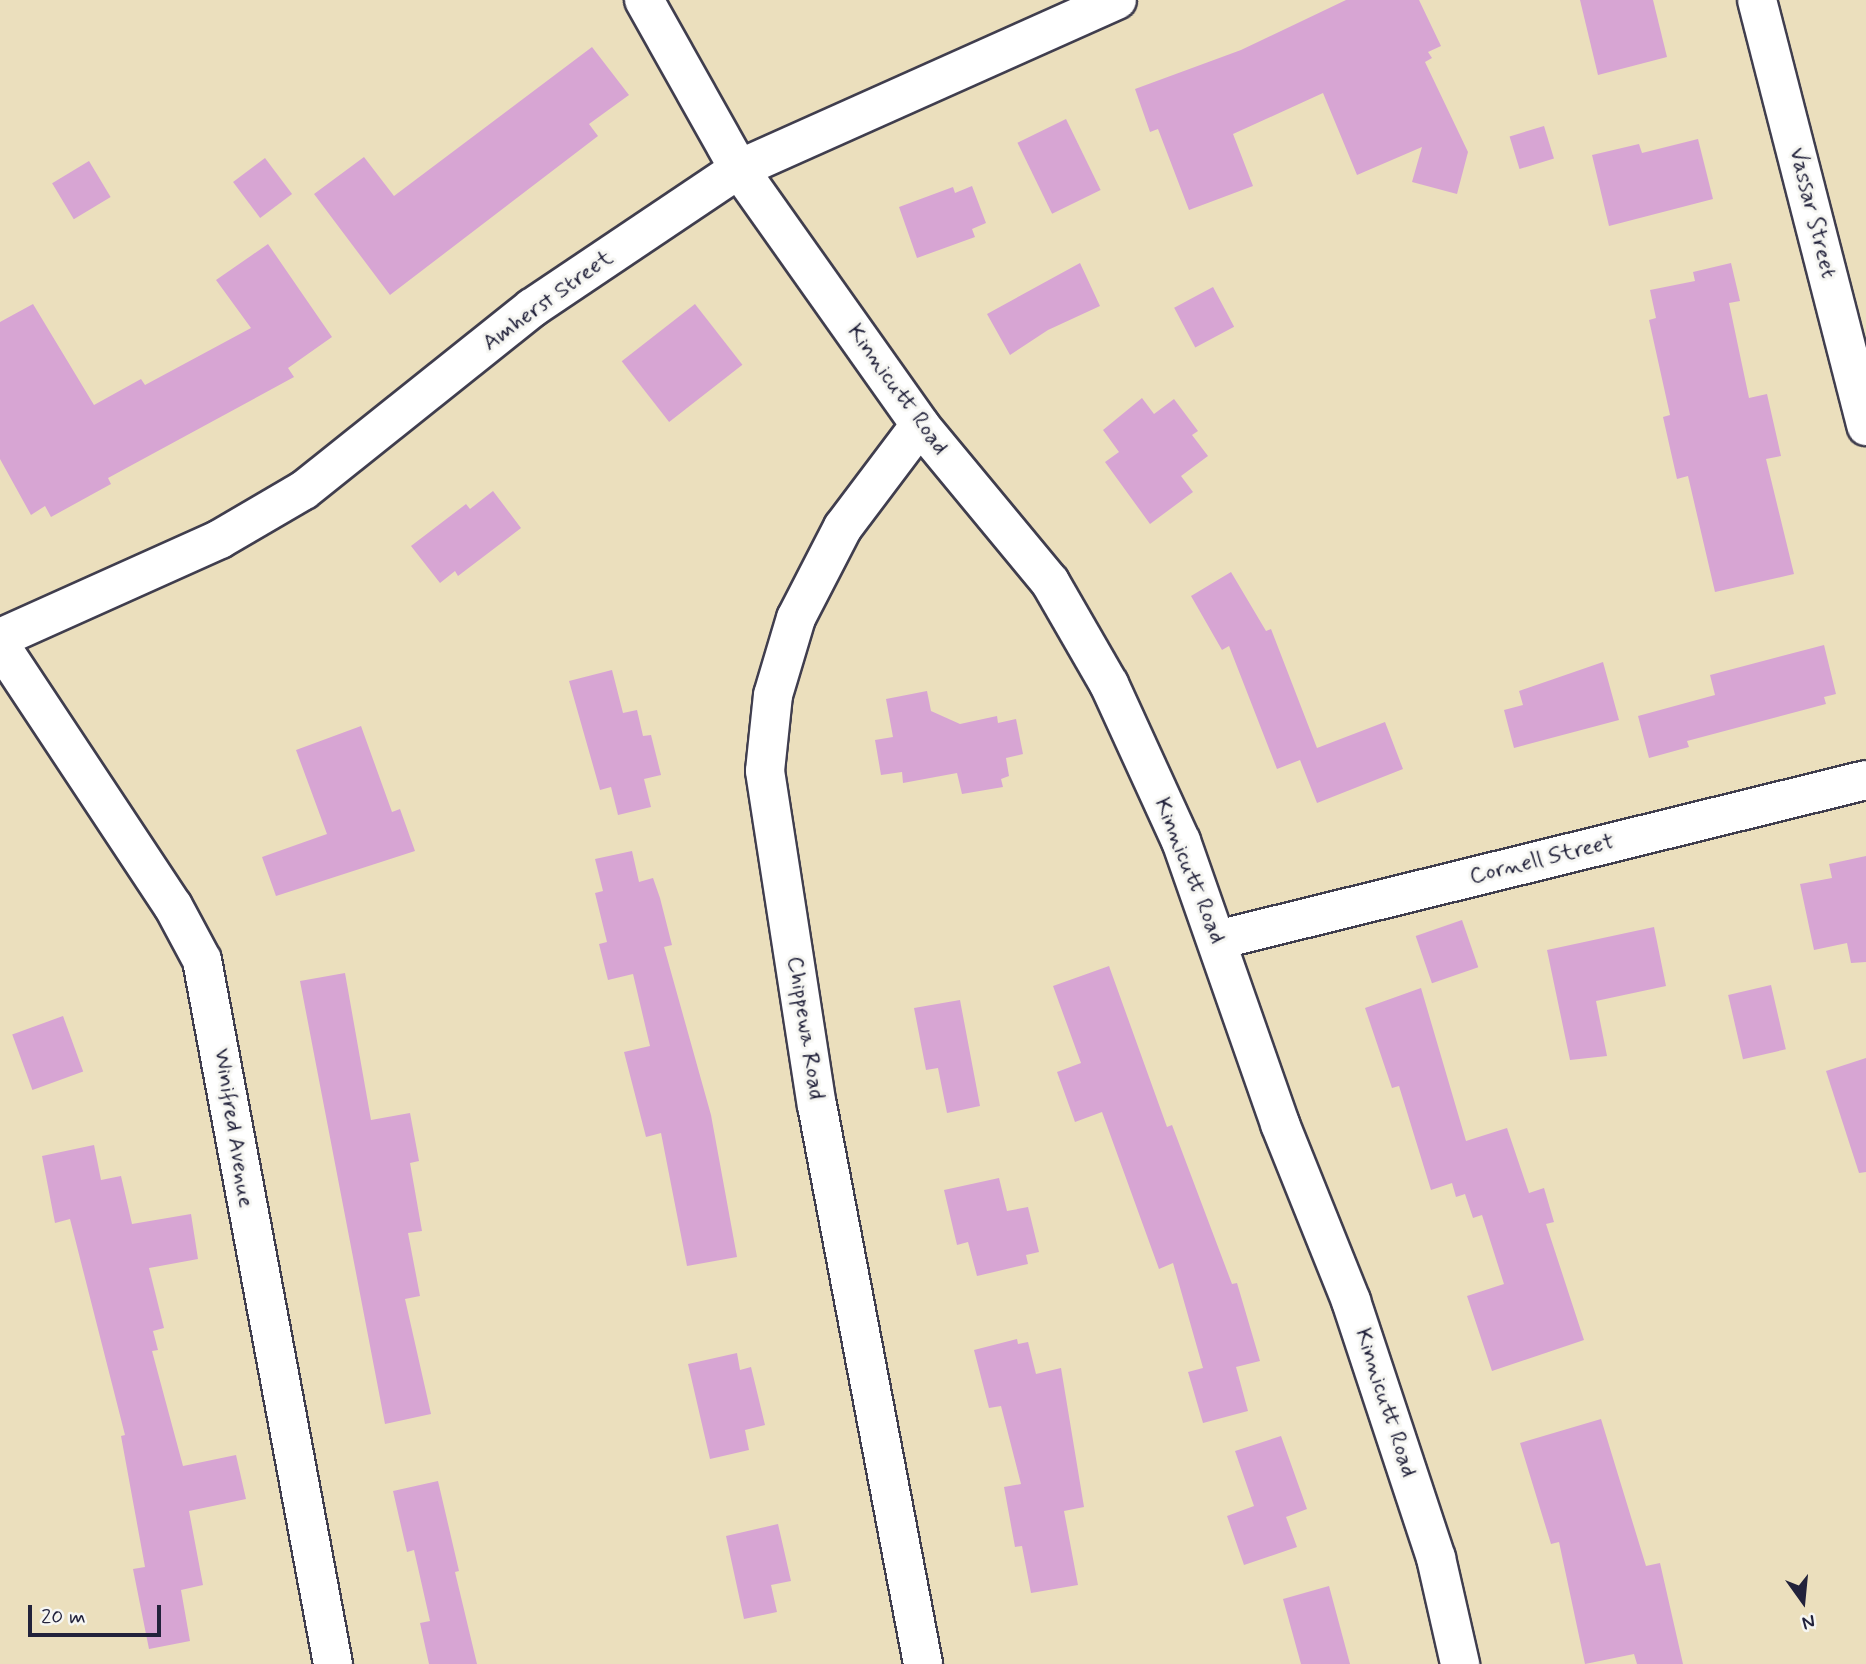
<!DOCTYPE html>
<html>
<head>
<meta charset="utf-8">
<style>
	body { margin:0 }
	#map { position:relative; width:1866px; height:1664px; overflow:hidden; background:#ebdfbd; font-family:Mynerve,sans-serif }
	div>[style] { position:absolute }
	.building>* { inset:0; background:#d7a5d3; transform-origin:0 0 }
	.roads { filter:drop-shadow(2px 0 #403e4e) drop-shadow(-2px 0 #403e4e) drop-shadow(0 2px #403e4e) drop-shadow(0 -2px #403e4e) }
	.minor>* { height:38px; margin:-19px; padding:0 19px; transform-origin:19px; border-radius:19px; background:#fff }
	span { translate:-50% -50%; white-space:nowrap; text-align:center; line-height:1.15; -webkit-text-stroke:6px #f6f6f2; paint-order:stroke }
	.street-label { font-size:23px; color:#22223b }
	.north { position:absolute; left:1768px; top:1566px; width:70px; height:70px; -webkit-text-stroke:5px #f6f6f2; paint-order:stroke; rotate:165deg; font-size:19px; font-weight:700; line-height:28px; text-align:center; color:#22223b }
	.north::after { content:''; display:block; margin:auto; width:24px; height:32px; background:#22223b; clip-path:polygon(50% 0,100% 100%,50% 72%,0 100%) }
	.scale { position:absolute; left:28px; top:1605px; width:133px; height:32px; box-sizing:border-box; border:4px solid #22223b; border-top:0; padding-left:9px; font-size:21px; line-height:24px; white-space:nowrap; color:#22223b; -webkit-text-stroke:5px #f6f6f2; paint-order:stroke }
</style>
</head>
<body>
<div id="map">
	<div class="building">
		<i style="clip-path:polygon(1346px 0,1419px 0,1441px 46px,1428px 52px,1432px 58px,1425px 62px,1468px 152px,1457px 194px,1412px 182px,1422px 147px,1357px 175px,1323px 93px,1233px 134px,1253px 186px,1189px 210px,1158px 129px,1150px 132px,1135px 89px,1241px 50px)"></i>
		<i style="clip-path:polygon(1580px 0,1653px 0,1667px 57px,1598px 75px)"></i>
		<i style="clip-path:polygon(592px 47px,629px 95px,589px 124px,598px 136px,390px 295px,314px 194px,364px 157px,394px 196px)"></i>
		<i style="left:1066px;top:119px;width:79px;height:54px;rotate:64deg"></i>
		<i style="left:1544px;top:126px;width:34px;height:36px;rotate:73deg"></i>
		<i style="clip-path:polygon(1698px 139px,1713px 199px,1609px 226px,1592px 155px,1639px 144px,1642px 153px)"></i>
		<i style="left:265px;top:158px;width:45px;height:40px;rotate:53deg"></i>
		<i style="left:89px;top:161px;width:42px;height:43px;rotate:59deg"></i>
		<i style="clip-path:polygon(972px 186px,986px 223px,972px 229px,975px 237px,917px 258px,899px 207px,953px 187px,955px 193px)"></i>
		<i style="clip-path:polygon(268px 244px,332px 337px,288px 368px,294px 377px,108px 478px,111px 484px,51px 517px,45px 506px,31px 515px,0 459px,0 322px,33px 304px,94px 405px,141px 379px,145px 385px,251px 328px,216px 280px)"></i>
		<i style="clip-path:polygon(1080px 263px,1100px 306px,1048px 330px,1010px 355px,987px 314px)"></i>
		<i style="clip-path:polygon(1731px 263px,1740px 301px,1729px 303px,1749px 398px,1767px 394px,1781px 456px,1766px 459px,1794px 574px,1715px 592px,1688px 476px,1677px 479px,1663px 417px,1670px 415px,1649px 320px,1656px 318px,1650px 290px,1695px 281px,1693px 272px)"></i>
		<i style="left:1213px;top:287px;width:45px;height:44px;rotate:62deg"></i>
		<i style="left:695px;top:304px;width:77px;height:93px;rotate:52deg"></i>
		<i style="clip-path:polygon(1142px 398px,1154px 414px,1174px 399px,1198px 431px,1192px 435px,1208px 456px,1181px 476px,1193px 492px,1150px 524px,1105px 462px,1119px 452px,1103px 430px)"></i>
		<i style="clip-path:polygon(493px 491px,521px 528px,458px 576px,455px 571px,440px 583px,411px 546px,466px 504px,470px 509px)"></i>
		<i style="clip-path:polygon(1231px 572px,1266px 631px,1271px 629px,1317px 748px,1385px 722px,1403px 769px,1317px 803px,1300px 760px,1277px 769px,1229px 646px,1222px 650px,1191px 596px)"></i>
		<i style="clip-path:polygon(1824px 645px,1836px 694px,1824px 697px,1826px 704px,1687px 741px,1689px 747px,1649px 758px,1638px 716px,1715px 695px,1710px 675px)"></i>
		<i style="clip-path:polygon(1603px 662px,1619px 720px,1514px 748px,1504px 710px,1523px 705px,1519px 691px)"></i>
		<i style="clip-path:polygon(612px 670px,623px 713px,637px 710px,643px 736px,651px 735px,661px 775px,644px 779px,651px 807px,618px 815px,611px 787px,600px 790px,569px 681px)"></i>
		<i style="clip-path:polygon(927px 691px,931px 711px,960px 724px,997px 716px,998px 723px,1016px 719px,1023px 754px,1006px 758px,1009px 776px,1001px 779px,1003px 787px,962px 794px,957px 773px,903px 783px,902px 772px,881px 775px,875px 740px,893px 737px,886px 699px)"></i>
		<i style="clip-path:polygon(361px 726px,392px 812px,400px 809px,415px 851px,276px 896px,262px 857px,327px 834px,296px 750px)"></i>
		<i style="clip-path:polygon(632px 851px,639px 882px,653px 878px,660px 898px,672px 945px,664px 947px,711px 1115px,737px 1257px,687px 1266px,661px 1133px,646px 1137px,624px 1052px,650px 1046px,633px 974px,608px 980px,599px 944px,607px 942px,595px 893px,603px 891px,595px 859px)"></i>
		<i style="clip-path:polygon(1866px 856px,1866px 962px,1851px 963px,1847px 943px,1814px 950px,1800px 884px,1832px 878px,1829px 864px)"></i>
		<i style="left:1462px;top:920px;width:50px;height:49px;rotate:71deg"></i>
		<i style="clip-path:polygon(1654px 927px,1666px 986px,1596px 1001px,1607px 1056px,1570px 1060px,1547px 950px)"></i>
		<i style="clip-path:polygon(1109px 966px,1167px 1127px,1172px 1125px,1232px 1284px,1237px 1283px,1260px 1361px,1236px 1367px,1248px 1411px,1203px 1423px,1188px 1372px,1203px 1368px,1173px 1263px,1159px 1269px,1102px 1112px,1075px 1122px,1057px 1072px,1081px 1063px,1053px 986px)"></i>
		<i style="clip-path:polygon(345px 973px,371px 1120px,410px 1113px,419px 1161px,410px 1163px,422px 1231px,408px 1233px,420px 1296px,405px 1299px,431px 1414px,385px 1424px,300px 981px)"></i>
		<i style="left:1771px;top:985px;width:66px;height:44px;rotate:77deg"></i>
		<i style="clip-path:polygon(1421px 988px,1466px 1141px,1507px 1128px,1529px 1193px,1544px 1188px,1554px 1222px,1546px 1224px,1584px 1340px,1492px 1371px,1467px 1296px,1504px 1284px,1482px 1215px,1473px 1218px,1465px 1194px,1456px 1197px,1452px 1183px,1431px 1190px,1399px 1086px,1392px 1088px,1365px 1008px)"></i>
		<i style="clip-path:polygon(960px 1000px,980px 1106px,947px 1113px,938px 1068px,926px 1070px,914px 1008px)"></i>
		<i style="left:63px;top:1016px;width:59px;height:54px;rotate:70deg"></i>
		<i style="clip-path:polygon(1866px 1058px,1866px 1172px,1859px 1173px,1826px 1071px)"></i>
		<i style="clip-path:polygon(94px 1145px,101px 1180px,121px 1176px,132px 1224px,191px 1214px,198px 1259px,149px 1268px,164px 1328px,153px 1331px,158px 1350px,152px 1351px,183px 1466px,236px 1455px,246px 1499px,189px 1511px,203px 1585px,181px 1590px,190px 1641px,149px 1649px,133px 1569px,145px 1567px,121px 1436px,125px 1435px,70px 1219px,55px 1223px,42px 1156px)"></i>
		<i style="clip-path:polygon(999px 1178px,1007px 1211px,1028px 1207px,1039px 1252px,1026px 1255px,1028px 1264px,977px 1276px,968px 1242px,957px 1245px,944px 1190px)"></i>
		<i style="clip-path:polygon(1017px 1339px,1018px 1344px,1028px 1342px,1036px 1374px,1061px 1368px,1084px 1507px,1064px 1511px,1078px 1585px,1031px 1593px,1022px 1546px,1015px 1547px,1004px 1487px,1021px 1484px,1001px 1406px,989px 1408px,974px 1350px)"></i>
		<i style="clip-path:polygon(737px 1353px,740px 1370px,751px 1367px,765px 1425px,745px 1430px,749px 1450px,710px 1459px,688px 1364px)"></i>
		<i style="clip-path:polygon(1601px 1419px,1646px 1566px,1660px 1563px,1683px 1664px,1637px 1664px,1634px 1654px,1585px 1664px,1559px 1542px,1551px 1544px,1520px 1443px)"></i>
		<i style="clip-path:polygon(1281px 1436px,1307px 1509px,1286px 1517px,1297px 1547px,1244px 1565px,1227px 1516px,1254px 1506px,1235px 1451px)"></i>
		<i style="clip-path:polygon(438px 1481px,459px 1571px,455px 1572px,477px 1664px,429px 1664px,420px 1623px,430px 1621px,414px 1550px,407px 1552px,393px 1491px)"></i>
		<i style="clip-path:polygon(778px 1524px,791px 1581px,771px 1585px,777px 1612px,744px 1619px,726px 1536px)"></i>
		<i style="clip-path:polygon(1329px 1586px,1350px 1664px,1301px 1664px,1283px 1599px)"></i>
	</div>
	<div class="roads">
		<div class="minor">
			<i style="left:644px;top:0;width:194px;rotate:60.7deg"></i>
			<i style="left:739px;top:169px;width:314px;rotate:54.7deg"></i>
			<i style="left:920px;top:425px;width:204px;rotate:50.4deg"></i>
			<i style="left:1050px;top:582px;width:118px;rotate:60deg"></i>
			<i style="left:1109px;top:684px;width:173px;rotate:65.4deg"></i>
			<i style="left:1181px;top:841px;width:300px;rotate:70.7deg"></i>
			<i style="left:1280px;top:1124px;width:191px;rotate:68.1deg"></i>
			<i style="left:1351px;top:1301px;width:271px;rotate:71.7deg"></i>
			<i style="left:1436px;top:1558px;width:109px;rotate:77.2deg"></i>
			<i style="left:1757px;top:0;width:440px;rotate:75.6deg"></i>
			<i style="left:920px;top:425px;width:128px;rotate:127deg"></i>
			<i style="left:843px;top:527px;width:102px;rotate:117.3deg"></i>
			<i style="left:796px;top:618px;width:80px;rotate:106.6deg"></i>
			<i style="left:773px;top:695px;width:76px;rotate:96deg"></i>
			<i style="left:765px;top:771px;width:338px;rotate:81.2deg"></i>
			<i style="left:817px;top:1105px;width:569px;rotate:79.26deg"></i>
			<i style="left:0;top:638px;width:241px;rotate:-24.2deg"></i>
			<i style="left:220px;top:539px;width:97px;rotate:-30.3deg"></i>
			<i style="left:304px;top:490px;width:292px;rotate:-38.6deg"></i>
			<i style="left:532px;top:308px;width:249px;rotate:-33.9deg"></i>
			<i style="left:739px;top:169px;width:414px;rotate:-24.1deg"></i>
			<i style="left:0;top:645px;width:313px;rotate:56.5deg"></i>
			<i style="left:173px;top:906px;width:61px;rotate:61.8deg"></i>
			<i style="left:202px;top:960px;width:716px;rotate:79.46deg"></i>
			<i style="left:1217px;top:940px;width:668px;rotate:-13.85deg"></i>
		</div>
	</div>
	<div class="street-label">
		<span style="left:1812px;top:213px;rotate:76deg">Vassar Street</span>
		<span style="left:548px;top:301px;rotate:-36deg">Amherst Street</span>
		<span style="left:897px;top:390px;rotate:54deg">Kinnicutt Road</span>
		<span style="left:1542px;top:860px;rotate:-14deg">Cornell Street</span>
		<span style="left:1189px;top:871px;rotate:68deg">Kinnicutt Road</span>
		<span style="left:805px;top:1028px;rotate:81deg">Chippewa Road</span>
		<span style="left:233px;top:1128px;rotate:81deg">Winifred Avenue</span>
		<span style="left:1385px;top:1403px;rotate:72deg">Kinnicutt Road</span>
	</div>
	<div class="north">N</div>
	<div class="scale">20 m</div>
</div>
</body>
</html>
